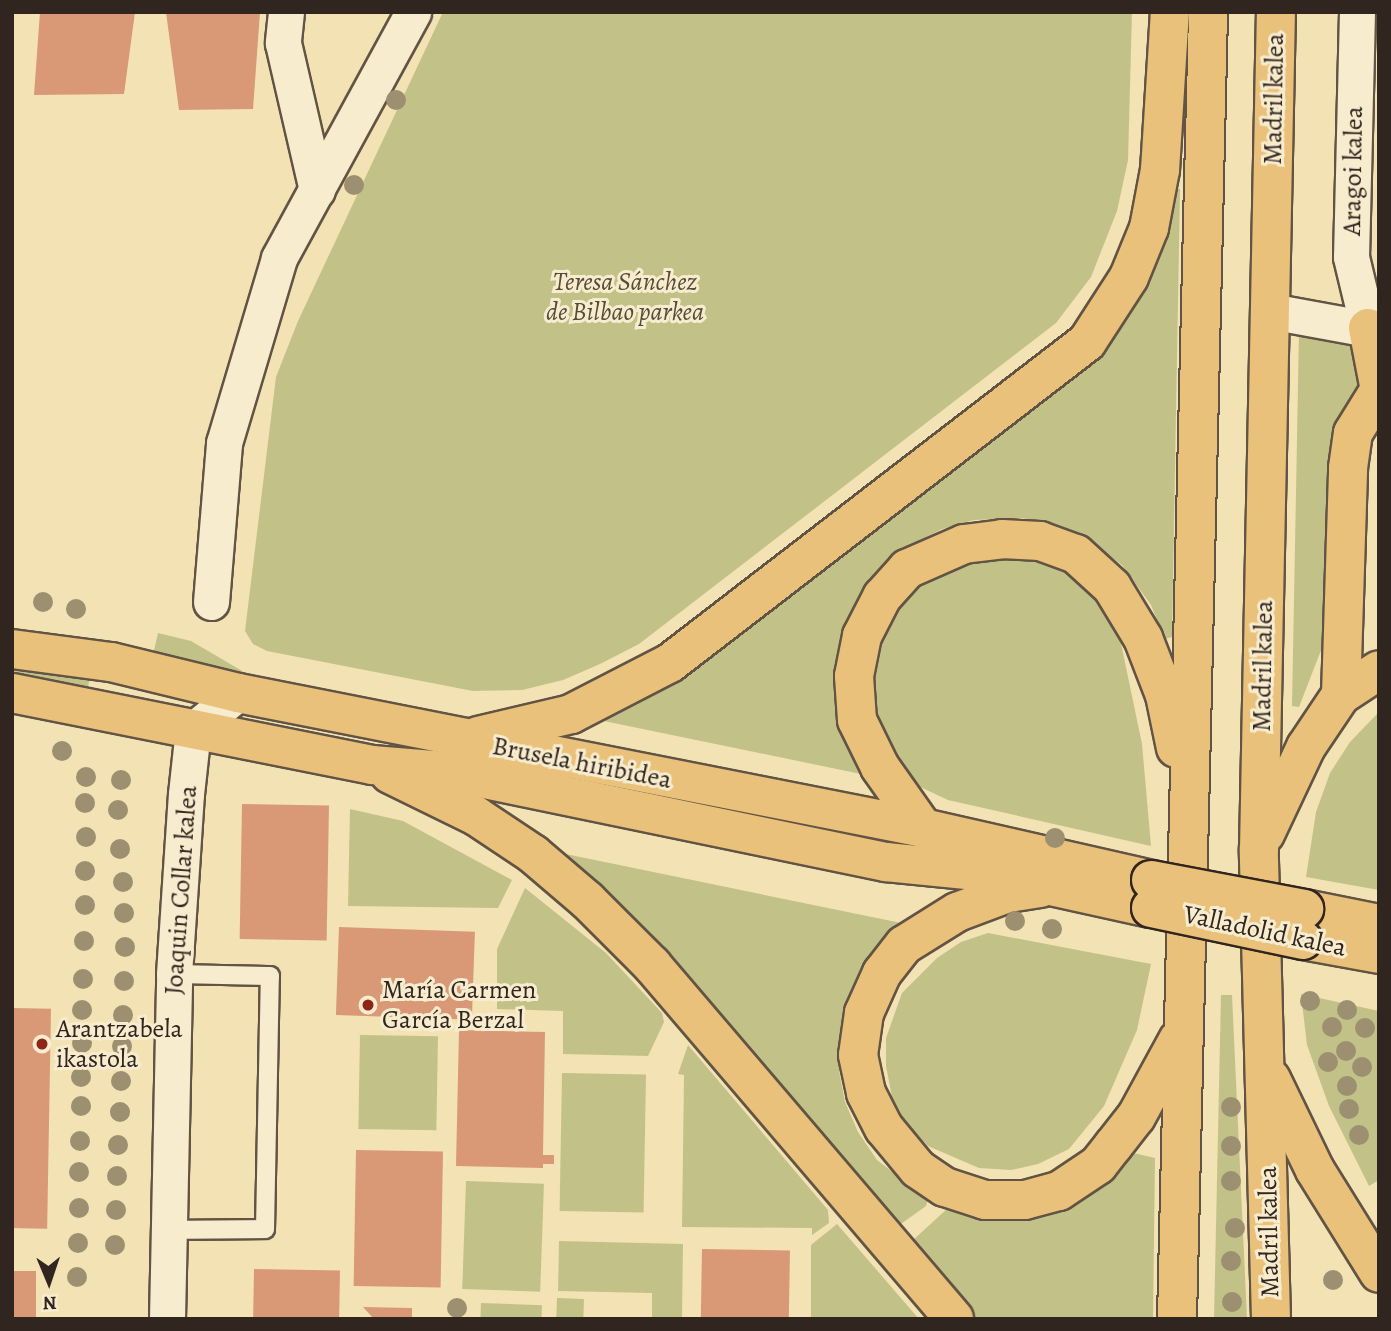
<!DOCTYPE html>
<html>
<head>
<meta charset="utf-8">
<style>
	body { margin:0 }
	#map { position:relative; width:1391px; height:1331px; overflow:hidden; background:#f3e2b3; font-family:Alegreya,serif }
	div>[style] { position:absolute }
	.green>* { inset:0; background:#c2c188; transform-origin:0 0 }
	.building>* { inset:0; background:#d99876; transform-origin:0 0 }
	.roads { filter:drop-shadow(2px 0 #625444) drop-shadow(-2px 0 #625444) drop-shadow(0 2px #625444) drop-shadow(0 -2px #625444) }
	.lane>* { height:18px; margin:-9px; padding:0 9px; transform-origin:9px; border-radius:9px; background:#f7ecce }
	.street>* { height:35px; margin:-17.5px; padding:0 17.5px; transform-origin:17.5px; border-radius:17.5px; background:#f7ecce }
	.primary>* { height:38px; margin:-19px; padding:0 19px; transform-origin:19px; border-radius:19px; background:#eac17a }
	.bridges { filter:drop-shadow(2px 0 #31251f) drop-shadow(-2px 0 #31251f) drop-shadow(0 2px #31251f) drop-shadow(0 -2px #31251f) }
	.primary-bridge>* { height:38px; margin:-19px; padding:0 19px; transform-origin:19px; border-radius:19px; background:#eac17a }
	.trees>* { width:20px; height:20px; margin:-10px; border-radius:50%; background:#9c9070 }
	.dots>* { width:19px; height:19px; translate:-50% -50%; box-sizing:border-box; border:4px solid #f7ecce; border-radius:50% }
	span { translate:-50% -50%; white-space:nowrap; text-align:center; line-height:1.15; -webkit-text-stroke:6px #f7ecce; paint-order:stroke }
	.street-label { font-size:26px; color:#31251f }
	.park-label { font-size:26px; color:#554c39; font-style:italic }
	.poi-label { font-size:26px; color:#31251f }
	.left { translate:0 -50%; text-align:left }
	.frame { position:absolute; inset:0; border:14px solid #31251f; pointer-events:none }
	.north { position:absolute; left:14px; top:1247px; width:70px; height:70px; -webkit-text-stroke:5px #f7ecce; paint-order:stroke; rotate:178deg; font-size:19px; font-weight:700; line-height:28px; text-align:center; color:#31251f }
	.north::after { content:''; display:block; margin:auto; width:24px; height:32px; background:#31251f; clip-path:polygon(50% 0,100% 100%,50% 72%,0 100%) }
</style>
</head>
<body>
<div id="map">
	<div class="green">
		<i style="clip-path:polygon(443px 12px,1132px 12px,1128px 160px,1117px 211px,1091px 277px,1056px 323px,639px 644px,600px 664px,563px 680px,522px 690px,473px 691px,267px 651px,253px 644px,245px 631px,276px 377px,298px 321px)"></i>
		<i style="clip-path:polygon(1176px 189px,1180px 189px,1172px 637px,1165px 639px,1151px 605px,1122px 565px,1082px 536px,1051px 523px,1021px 518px,974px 520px,942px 529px,901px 550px,872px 581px,838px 662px,835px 697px,840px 730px,861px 774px,604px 721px,647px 698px,1051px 394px,1080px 367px,1148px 269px)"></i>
		<i style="clip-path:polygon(1299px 332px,1341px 340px,1357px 350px,1366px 375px,1339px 419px,1334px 445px,1325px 640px,1299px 707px,1292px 706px)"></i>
		<i style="clip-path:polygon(1010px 551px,1070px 567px,1114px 610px,1142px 744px,1151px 846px,948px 800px,916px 785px,888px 756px,869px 696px,873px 652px,905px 592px,927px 574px)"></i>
		<i style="clip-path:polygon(158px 633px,191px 641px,244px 672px,153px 655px)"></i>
		<i style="clip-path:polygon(12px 667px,90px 674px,88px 688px,12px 676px)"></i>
		<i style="clip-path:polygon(1379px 712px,1379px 890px,1306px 877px,1316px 812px,1330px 773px,1350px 742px)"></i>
		<i style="clip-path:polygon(350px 809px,403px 821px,512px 880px,498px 908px,348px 906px)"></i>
		<i style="clip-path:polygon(551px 851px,906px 924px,861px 977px,847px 1002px,839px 1071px,845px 1102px,858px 1132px,877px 1160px,928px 1199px,926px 1206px,898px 1226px,682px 969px,639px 924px)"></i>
		<i style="clip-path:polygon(525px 888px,606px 953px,662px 1013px,664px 1022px,648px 1056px,563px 1054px,563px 1011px,497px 1009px,497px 949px)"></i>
		<i style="clip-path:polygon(988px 933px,1151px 964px,1137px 1030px,1104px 1106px,1069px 1149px,1038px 1164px,1011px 1170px,979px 1168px,928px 1146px,906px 1123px,892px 1097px,886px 1066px,886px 1038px,902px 993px,937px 958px,961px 942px)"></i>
		<i style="clip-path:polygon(1301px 994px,1379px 1011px,1379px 1180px,1369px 1186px,1329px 1106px,1307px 1045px)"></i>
		<i style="clip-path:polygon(1221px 995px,1232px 995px,1247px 1319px,1214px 1319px)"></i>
		<i style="left:360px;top:1035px;width:78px;height:94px;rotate:1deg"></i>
		<i style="clip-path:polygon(688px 1045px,828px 1210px,829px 1223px,812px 1235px,812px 1228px,682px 1227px,684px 1075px,678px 1074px)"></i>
		<i style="left:562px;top:1073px;width:84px;height:138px;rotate:1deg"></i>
		<i style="clip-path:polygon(1129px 1152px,1155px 1158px,1153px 1319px,974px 1319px,912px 1241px,948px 1208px,986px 1216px)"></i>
		<i style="left:466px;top:1181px;width:78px;height:108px;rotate:2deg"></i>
		<i style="clip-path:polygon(837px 1224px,919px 1319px,811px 1319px,811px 1245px)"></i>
		<i style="clip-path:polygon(559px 1241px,683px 1244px,682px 1319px,652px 1319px,652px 1293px,558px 1291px)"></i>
		<i style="left:557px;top:1298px;width:27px;height:21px;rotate:2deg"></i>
		<i style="left:481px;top:1303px;width:61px;height:16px;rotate:2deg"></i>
	</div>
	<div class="building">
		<i style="clip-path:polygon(40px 12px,135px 12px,124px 94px,34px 95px)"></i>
		<i style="clip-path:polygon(166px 12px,260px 12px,253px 109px,179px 110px)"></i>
		<i style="left:242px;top:804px;width:87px;height:135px;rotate:1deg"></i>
		<i style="left:339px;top:927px;width:136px;height:88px;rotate:2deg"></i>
		<i style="left:12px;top:1008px;width:39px;height:220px;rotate:1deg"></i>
		<i style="clip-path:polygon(459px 1030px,545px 1032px,543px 1155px,554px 1155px,554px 1164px,543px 1164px,543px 1168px,456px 1166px)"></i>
		<i style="left:356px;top:1150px;width:87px;height:136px;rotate:1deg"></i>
		<i style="left:702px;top:1249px;width:88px;height:70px;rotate:1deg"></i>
		<i style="left:254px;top:1269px;width:86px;height:50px;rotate:1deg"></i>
		<i style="left:12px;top:1271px;width:24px;height:48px"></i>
		<i style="clip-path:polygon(363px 1307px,412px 1308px,412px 1319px,374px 1319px)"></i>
	</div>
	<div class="roads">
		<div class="lane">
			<i style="left:168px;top:1230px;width:97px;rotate:-0.6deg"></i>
			<i style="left:265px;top:1229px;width:253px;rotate:-88.9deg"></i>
			<i style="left:270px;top:976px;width:96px;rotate:-178.8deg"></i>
		</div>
		<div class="street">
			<i style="left:286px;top:12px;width:31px;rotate:96deg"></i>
			<i style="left:283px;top:43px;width:151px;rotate:77deg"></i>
			<i style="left:1357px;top:12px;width:245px;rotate:91.4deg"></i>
			<i style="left:1351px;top:257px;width:73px;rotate:76.5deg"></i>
			<i style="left:1270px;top:311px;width:111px;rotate:10.4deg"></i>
			<i style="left:211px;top:602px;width:160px;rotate:-85.3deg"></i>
			<i style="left:224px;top:443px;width:193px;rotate:-73.4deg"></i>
			<i style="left:279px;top:258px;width:280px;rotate:-61.4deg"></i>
			<i style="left:167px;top:1319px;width:345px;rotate:-88.8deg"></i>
			<i style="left:174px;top:974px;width:180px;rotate:-86.2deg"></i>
			<i style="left:186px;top:794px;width:64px;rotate:-83.8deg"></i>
			<i style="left:193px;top:730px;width:58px;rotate:-39.4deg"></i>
		</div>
		<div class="primary">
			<i style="left:1368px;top:328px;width:58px;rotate:79.1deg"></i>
			<i style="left:12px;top:649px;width:100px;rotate:7.5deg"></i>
			<i style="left:111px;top:662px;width:131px;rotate:13.7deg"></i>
			<i style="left:238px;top:693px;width:698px;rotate:11.15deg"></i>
			<i style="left:923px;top:828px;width:234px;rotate:12.8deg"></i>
			<i style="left:12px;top:693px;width:367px;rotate:11.3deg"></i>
			<i style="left:372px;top:765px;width:74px;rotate:4.6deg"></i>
			<i style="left:446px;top:771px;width:449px;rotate:11.7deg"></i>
			<i style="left:886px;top:862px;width:101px;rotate:5.7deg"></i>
			<i style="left:987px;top:872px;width:168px;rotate:12.4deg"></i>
			<i style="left:1341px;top:695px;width:227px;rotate:-88.2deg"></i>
			<i style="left:1348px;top:468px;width:35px;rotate:-82deg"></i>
			<i style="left:1353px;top:433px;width:49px;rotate:-58.2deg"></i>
			<i style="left:478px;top:736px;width:96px;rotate:-13.3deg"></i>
			<i style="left:571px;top:714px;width:111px;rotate:-27.3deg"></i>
			<i style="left:670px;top:663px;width:526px;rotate:-37.59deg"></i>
			<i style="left:1087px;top:342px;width:77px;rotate:-57.1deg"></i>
			<i style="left:1129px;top:277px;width:53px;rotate:-67.8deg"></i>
			<i style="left:1149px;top:228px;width:59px;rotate:-79.3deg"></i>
			<i style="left:1160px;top:170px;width:158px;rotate:-86.4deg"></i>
			<i style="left:390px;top:774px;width:96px;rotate:26deg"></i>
			<i style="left:476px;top:816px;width:69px;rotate:33.7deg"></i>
			<i style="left:533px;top:854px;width:72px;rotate:40.5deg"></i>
			<i style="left:588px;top:901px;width:91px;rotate:45deg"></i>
			<i style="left:652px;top:965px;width:465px;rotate:49.5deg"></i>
			<i style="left:923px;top:828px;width:75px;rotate:-125.2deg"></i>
			<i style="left:880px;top:767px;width:52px;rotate:-116.1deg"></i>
			<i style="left:857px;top:720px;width:44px;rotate:-93.9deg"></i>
			<i style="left:854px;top:676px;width:41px;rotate:-78.7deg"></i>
			<i style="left:862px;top:636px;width:44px;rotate:-62.9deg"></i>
			<i style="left:882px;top:597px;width:38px;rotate:-48deg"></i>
			<i style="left:907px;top:569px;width:62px;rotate:-23.7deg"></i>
			<i style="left:964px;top:544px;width:38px;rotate:-7deg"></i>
			<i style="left:1002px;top:539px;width:38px;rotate:3deg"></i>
			<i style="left:1040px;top:541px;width:38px;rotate:20deg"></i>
			<i style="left:1076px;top:554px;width:49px;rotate:42.5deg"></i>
			<i style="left:1112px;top:587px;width:60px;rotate:58.7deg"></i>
			<i style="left:1143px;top:638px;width:61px;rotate:68.9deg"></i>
			<i style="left:1165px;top:695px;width:54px;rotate:78.3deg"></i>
			<i style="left:1265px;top:834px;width:96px;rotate:-64.8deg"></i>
			<i style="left:1306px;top:747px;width:63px;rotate:-56.1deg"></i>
			<i style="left:1341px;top:695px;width:45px;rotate:-33.3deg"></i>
			<i style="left:1040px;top:888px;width:32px;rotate:171deg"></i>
			<i style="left:1008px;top:893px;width:54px;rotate:159.6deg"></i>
			<i style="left:957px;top:912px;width:62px;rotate:148.1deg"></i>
			<i style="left:904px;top:945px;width:36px;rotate:128deg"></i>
			<i style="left:882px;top:973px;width:44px;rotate:114.2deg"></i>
			<i style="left:864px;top:1013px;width:42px;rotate:98.1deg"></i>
			<i style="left:858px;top:1055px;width:39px;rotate:78deg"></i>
			<i style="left:866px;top:1093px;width:39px;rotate:63deg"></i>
			<i style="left:884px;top:1128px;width:53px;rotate:50.3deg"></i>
			<i style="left:918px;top:1169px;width:32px;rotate:34deg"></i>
			<i style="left:945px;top:1187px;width:42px;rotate:18deg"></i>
			<i style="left:985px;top:1200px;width:40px"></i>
			<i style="left:1025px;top:1200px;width:35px;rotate:-15deg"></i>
			<i style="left:1059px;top:1191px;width:47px;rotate:-33.7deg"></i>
			<i style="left:1098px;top:1165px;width:24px;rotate:-52deg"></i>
			<i style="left:1113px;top:1146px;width:37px;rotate:-52deg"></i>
			<i style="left:1136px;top:1117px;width:88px;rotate:-61.4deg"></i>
			<i style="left:1304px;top:909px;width:76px;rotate:11.3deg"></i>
			<i style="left:1303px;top:940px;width:77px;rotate:10.4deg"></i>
			<i style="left:1271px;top:1079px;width:101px;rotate:64.2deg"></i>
			<i style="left:1315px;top:1170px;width:121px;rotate:58.1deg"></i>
			<i style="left:1177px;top:1319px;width:1307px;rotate:-88.64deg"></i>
			<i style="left:1271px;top:1319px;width:470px;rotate:-91.5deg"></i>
			<i style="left:1259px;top:849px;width:837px;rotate:-88.84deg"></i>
		</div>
	</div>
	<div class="bridges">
		<div class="primary-bridge">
			<i style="left:1151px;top:880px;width:156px;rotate:10.7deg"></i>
			<i style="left:1151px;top:908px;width:155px;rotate:11.9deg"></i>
		</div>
	</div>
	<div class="trees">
		<i style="left:396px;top:100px"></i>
		<i style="left:354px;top:185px"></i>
		<i style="left:43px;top:602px"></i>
		<i style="left:76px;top:609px"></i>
		<i style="left:62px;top:751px"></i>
		<i style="left:86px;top:777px"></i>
		<i style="left:121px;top:780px"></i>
		<i style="left:85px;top:803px"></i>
		<i style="left:118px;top:810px"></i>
		<i style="left:86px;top:837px"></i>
		<i style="left:1055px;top:838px"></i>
		<i style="left:120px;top:849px"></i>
		<i style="left:85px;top:871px"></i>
		<i style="left:123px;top:882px"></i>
		<i style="left:85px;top:905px"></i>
		<i style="left:124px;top:913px"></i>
		<i style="left:1015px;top:921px"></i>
		<i style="left:1052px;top:929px"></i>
		<i style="left:84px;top:941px"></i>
		<i style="left:125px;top:947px"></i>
		<i style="left:83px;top:979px"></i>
		<i style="left:124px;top:981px"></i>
		<i style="left:1310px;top:1001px"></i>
		<i style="left:82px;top:1010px"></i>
		<i style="left:1347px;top:1010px"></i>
		<i style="left:123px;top:1015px"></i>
		<i style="left:1332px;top:1027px"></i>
		<i style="left:1365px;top:1028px"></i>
		<i style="left:82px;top:1043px"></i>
		<i style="left:122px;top:1046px"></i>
		<i style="left:1346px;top:1051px"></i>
		<i style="left:1328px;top:1062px"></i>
		<i style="left:1362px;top:1067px"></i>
		<i style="left:81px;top:1077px"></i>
		<i style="left:121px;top:1081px"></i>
		<i style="left:1347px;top:1086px"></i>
		<i style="left:81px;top:1106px"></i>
		<i style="left:1231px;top:1107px"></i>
		<i style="left:1349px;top:1109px"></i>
		<i style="left:120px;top:1112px"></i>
		<i style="left:1359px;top:1135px"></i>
		<i style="left:80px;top:1141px"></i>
		<i style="left:118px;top:1145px"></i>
		<i style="left:1231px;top:1146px"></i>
		<i style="left:79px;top:1172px"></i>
		<i style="left:117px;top:1176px"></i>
		<i style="left:1231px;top:1181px"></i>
		<i style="left:79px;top:1208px"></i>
		<i style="left:116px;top:1210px"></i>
		<i style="left:1235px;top:1228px"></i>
		<i style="left:78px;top:1243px"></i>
		<i style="left:115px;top:1245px"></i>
		<i style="left:1231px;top:1261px"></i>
		<i style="left:77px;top:1277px"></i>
		<i style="left:1333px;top:1280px"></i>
		<i style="left:1232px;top:1302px"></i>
		<i style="left:457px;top:1308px"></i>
	</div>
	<div class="dots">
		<i style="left:368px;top:1005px;background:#8f2418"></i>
		<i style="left:42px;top:1044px;background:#8f2418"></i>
	</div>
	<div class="street-label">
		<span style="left:1274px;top:99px;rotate:-89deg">Madril kalea</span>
		<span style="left:1353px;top:171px;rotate:-89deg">Aragoi kalea</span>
		<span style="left:1263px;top:666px;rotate:-89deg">Madril kalea</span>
		<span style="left:582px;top:763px;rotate:11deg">Brusela hiribidea</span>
		<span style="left:181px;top:890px;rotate:-86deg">Joaquin Collar kalea</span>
		<span style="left:1265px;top:931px;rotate:12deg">Valladolid kalea</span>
		<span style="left:1269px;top:1232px;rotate:-91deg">Madril kalea</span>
	</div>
	<div class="park-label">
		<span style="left:625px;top:297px">Teresa Sánchez<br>de Bilbao parkea</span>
	</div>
	<div class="poi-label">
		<span class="left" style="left:382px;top:1005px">María Carmen<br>García Berzal</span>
		<span class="left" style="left:56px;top:1044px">Arantzabela<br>ikastola</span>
	</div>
	<div class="frame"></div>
	<div class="north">N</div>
</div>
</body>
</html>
